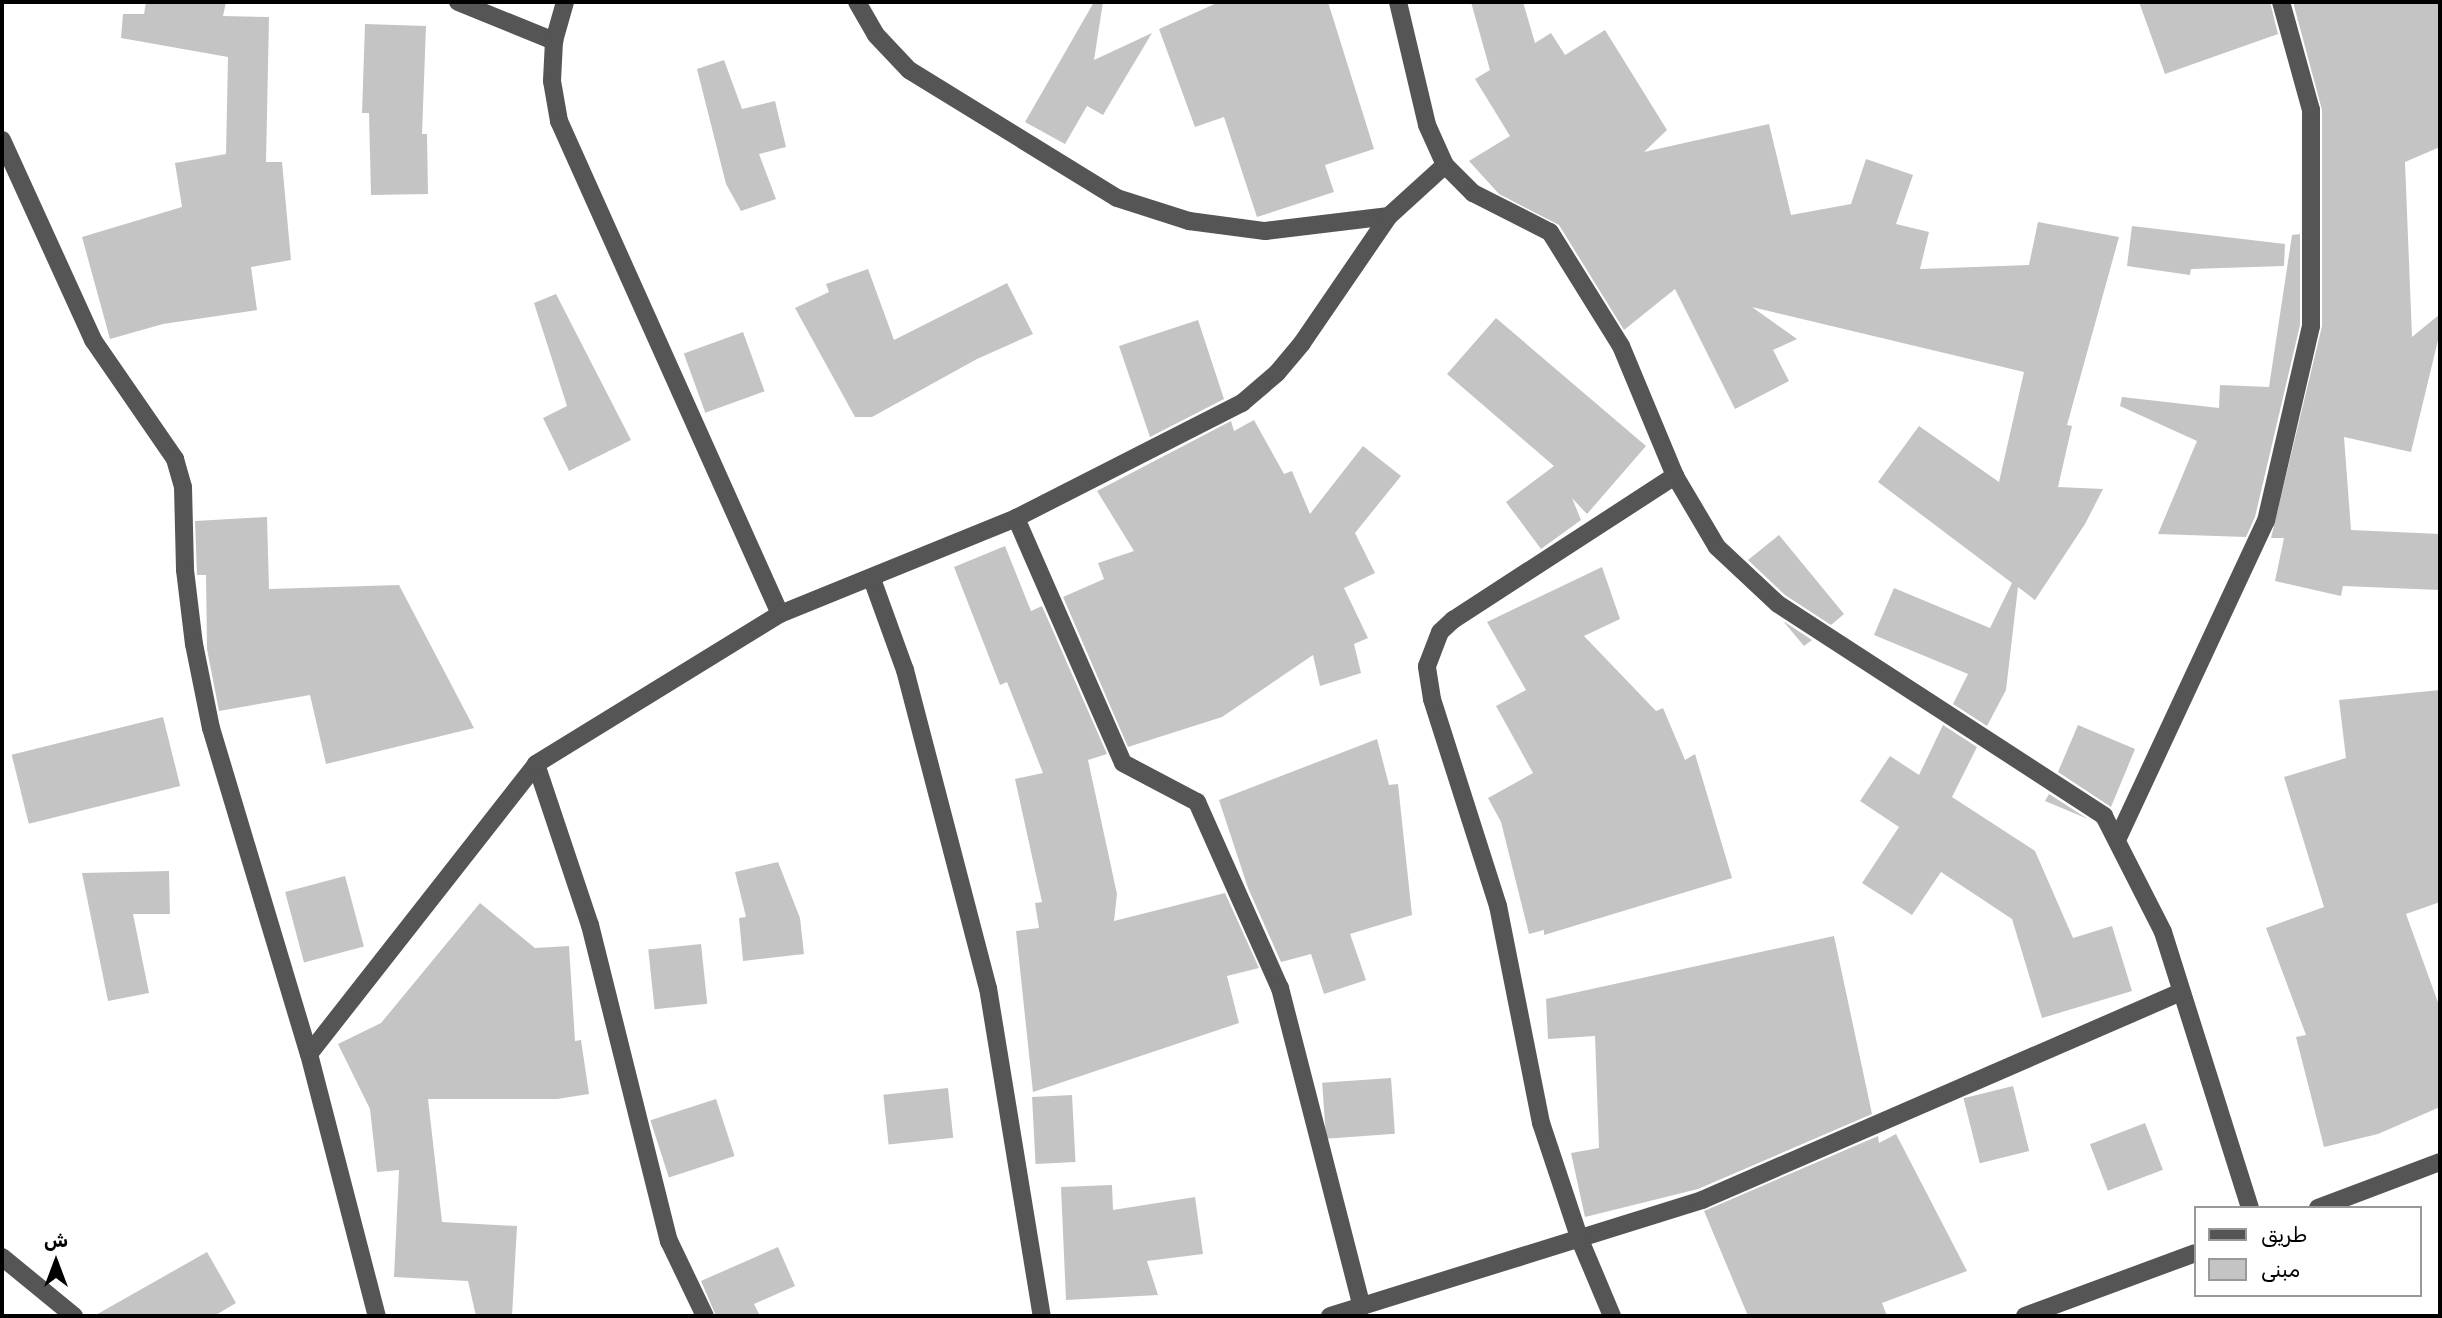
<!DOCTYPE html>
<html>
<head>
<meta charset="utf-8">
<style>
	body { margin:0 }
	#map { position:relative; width:2442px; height:1318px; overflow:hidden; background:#fff; font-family:Rubik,"Noto Naskh Arabic",sans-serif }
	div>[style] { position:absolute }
	.building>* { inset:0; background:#c4c4c4; transform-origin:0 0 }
	.minor>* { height:18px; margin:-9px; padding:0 9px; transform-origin:9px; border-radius:9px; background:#555 }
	span { translate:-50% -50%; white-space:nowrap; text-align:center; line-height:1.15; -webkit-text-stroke:5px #fff; paint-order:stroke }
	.frame { position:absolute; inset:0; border:4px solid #000; pointer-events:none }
	.legend { position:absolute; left:2194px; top:1206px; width:228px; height:91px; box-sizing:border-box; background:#fff; border:2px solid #999; margin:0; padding:9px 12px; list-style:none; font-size:21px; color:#000 }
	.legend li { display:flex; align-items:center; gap:14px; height:35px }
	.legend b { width:35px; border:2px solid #999 }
	.north { position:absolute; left:21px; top:1227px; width:70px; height:70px; -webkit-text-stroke:5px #fff; paint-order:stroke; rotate:0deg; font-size:19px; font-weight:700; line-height:28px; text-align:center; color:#000 }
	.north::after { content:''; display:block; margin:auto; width:24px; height:32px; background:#000; clip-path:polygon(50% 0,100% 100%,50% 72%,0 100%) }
</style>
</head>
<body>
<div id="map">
	<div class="building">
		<i style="clip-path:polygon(146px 2px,226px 2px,223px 16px,269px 17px,266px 162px,282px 162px,291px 260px,251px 267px,257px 310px,163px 324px,110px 339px,82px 237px,182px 207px,175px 163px,226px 154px,228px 57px,121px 38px,123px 14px,144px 14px)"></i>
		<i style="clip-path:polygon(1094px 2px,1103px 2px,1094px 60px,1152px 33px,1103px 115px,1087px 106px,1065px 144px,1025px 122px)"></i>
		<i style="clip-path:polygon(1219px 2px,1328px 2px,1374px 149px,1325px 165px,1334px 192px,1257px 217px,1224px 117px,1195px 127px,1159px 29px)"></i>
		<i style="clip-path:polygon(1471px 2px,1523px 2px,1535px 43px,1551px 33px,1565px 55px,1605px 30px,1667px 130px,1644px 152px,1769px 124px,1791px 215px,1851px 204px,1866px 159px,1913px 175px,1896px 224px,1929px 232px,1920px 269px,2029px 265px,2038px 222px,2119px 237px,2067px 425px,2072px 426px,2058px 487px,2103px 489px,2085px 524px,2035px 600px,2018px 587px,2006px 690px,1987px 726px,1953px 704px,1968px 674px,1874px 635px,1894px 588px,1990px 628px,2012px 583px,1878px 482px,1919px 426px,1999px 482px,2024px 372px,1752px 307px,1797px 339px,1773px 350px,1789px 381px,1735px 409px,1675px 289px,1624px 330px,1559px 225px,1499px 194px,1469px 161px,1510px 136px,1475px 79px,1490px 70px)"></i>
		<i style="clip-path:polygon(2139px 2px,2270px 2px,2278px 34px,2165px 74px)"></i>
		<i style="clip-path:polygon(2293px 2px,2440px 2px,2440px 147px,2405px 162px,2412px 337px,2440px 314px,2440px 332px,2411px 452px,2344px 437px,2351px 530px,2440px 534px,2440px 590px,2343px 586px,2341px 596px,2275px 581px,2284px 538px,2271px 538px,2322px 326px,2322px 110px)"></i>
		<i style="clip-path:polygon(365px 24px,426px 26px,422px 134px,427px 134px,428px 194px,371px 195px,369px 113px,362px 113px)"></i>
		<i style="clip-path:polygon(724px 60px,742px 109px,775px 101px,786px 147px,759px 154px,776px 199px,741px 211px,726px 184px,697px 69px)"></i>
		<i style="clip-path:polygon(2132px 226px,2285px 244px,2284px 266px,2191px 269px,2190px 275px,2127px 266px)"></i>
		<i style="clip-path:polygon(2300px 234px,2300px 325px,2255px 517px,2246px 537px,2158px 534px,2197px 441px,2120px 406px,2122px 397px,2219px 408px,2220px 385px,2269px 387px,2292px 235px)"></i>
		<i style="clip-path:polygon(868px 269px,894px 340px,1007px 283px,1033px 334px,977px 359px,872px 417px,855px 417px,795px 308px,829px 292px,826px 284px)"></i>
		<i style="clip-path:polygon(556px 294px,631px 440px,569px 471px,543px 418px,567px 406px,534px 303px)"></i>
		<i style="clip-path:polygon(1496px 318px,1646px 446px,1587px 514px,1572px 498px,1581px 520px,1541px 549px,1506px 502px,1554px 466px,1447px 374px)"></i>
		<i style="clip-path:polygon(1198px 320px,1224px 399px,1150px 437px,1119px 346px)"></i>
		<i style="left:743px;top:332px;width:63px;height:63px;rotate:70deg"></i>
		<i style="clip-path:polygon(1254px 420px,1284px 474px,1292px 471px,1310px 514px,1363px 446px,1401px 476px,1355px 533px,1375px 573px,1344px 588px,1368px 638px,1354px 644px,1361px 673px,1320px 686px,1313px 655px,1222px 717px,1128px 747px,1063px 597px,1104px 579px,1098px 563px,1134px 551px,1097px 491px,1231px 421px,1234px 431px)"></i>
		<i style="clip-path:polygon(267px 517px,269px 589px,399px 585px,474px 728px,326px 764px,310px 695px,219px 711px,207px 649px,206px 575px,197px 575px,195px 521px)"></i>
		<i style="clip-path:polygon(1779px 535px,1844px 614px,1831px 625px,1785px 595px,1748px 560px)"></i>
		<i style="clip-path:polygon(1005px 546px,1031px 611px,1042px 606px,1107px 754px,1088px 760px,1117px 894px,1114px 921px,1225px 893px,1259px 968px,1227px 976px,1239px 1023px,1033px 1092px,1016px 931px,1039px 928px,1035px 903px,1042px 902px,1015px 779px,1043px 773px,1007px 682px,1000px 685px,954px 567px)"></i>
		<i style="clip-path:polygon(1602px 567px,1620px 619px,1584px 636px,1656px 711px,1663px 708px,1685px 760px,1695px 754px,1732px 878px,1544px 935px,1544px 930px,1529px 934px,1501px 822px,1488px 798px,1533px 773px,1496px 706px,1526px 690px,1487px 622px)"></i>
		<i style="clip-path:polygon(1783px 621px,1812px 640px,1804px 646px)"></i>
		<i style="clip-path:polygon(2440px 690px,2440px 902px,2406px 914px,2440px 1008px,2440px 1107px,2378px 1134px,2324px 1147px,2296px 1037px,2306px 1035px,2266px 928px,2324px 907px,2284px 777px,2346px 758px,2339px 700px)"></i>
		<i style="left:163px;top:717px;width:71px;height:156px;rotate:76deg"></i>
		<i style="clip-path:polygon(1943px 725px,1977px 747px,1952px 797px,2035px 851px,2073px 938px,2112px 926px,2132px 991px,2042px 1018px,2012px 919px,1941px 872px,1912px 915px,1862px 883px,1899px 827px,1860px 801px,1890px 756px,1919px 775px)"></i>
		<i style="clip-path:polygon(2078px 725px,2135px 749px,2111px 807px,2058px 772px)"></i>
		<i style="clip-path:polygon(1377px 739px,1389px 785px,1398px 784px,1412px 915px,1350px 934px,1366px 980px,1324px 994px,1311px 954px,1281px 962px,1248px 888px,1219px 800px)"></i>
		<i style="clip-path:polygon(2049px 794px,2088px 819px,2045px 801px)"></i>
		<i style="clip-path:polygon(778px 862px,800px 918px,804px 954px,743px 961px,739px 918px,746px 917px,735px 872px)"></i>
		<i style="clip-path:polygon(169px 871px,170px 914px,133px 914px,149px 993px,108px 1001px,82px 873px)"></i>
		<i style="left:345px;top:876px;width:73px;height:62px;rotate:75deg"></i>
		<i style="clip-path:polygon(480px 903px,535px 948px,569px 946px,575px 1041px,581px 1040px,589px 1094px,557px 1099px,428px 1099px,442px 1222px,517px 1226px,512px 1316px,476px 1316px,468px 1281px,394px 1277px,399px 1170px,377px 1172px,370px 1109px,338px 1044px,381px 1023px)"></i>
		<i style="clip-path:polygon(1834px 936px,1872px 1114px,1698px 1189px,1585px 1217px,1571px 1153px,1599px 1148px,1595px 1036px,1548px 1039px,1546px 999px)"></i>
		<i style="left:701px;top:944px;width:60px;height:53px;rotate:84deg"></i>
		<i style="left:1391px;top:1078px;width:56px;height:69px;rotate:86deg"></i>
		<i style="left:2013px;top:1086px;width:67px;height:51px;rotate:76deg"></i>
		<i style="left:948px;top:1088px;width:50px;height:65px;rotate:84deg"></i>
		<i style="left:1072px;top:1095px;width:67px;height:40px;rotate:87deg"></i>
		<i style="left:716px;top:1099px;width:60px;height:69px;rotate:72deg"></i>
		<i style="left:2145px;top:1123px;width:50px;height:59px;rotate:69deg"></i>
		<i style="clip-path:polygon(1896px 1134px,1967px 1271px,1882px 1303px,1887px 1316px,1748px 1316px,1704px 1211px,1878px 1136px,1879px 1143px)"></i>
		<i style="clip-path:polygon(1112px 1185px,1113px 1210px,1195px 1197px,1203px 1254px,1147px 1261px,1158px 1295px,1066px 1300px,1061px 1187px)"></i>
		<i style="clip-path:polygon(778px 1247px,795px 1286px,754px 1304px,760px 1316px,716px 1316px,701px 1281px)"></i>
		<i style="clip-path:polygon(207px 1252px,236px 1303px,214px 1316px,94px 1316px)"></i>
	</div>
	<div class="minor">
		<i style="left:458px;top:2px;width:104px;rotate:22.1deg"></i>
		<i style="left:565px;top:2px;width:41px;rotate:105.8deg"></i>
		<i style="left:554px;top:41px;width:40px;rotate:92.9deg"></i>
		<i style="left:552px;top:81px;width:41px;rotate:80.1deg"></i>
		<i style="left:559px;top:121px;width:540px;rotate:65.85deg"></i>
		<i style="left:857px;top:2px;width:38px;rotate:60deg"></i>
		<i style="left:876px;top:35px;width:48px;rotate:46.7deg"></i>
		<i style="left:909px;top:70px;width:244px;rotate:31.6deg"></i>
		<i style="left:1117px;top:198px;width:76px;rotate:17.7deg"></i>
		<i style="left:1189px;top:221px;width:77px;rotate:7.5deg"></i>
		<i style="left:1265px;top:231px;width:125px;rotate:-6.9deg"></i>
		<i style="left:1398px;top:2px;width:126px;rotate:76.7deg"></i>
		<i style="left:1427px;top:125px;width:44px;rotate:65.8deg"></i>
		<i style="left:1445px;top:165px;width:40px;rotate:45deg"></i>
		<i style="left:1473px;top:193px;width:86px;rotate:26.9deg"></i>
		<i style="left:1550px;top:232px;width:134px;rotate:58.1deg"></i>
		<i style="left:1621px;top:346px;width:141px;rotate:67.4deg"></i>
		<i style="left:1675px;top:476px;width:82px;rotate:59.4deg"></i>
		<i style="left:1717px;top:547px;width:83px;rotate:43.1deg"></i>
		<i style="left:1778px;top:604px;width:389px;rotate:33deg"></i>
		<i style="left:2104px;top:816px;width:130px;rotate:63deg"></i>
		<i style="left:2163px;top:932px;width:289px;rotate:72.5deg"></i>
		<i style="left:2px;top:140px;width:220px;rotate:65.5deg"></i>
		<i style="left:93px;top:340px;width:145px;rotate:55.4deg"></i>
		<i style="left:175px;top:459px;width:29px;rotate:74deg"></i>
		<i style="left:183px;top:487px;width:83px;rotate:88.6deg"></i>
		<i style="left:185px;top:570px;width:75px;rotate:83.1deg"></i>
		<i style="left:194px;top:644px;width:86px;rotate:78.6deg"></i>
		<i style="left:211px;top:728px;width:340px;rotate:73.3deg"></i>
		<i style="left:309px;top:1054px;width:271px;rotate:75.5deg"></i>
		<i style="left:1016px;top:518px;width:267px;rotate:66.4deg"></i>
		<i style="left:1123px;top:763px;width:84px;rotate:27.8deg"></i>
		<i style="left:1197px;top:802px;width:204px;rotate:66deg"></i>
		<i style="left:1280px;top:988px;width:329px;rotate:75.6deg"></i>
		<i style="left:872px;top:579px;width:97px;rotate:70.1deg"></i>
		<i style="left:905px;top:670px;width:329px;rotate:75.4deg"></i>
		<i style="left:988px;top:988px;width:332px;rotate:80.7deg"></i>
		<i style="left:536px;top:764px;width:170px;rotate:71.5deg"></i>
		<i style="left:590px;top:925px;width:326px;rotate:76deg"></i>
		<i style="left:669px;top:1241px;width:83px;rotate:64.4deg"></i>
		<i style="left:2117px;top:840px;width:352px;rotate:-65deg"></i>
		<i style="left:2266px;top:521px;width:200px;rotate:-77deg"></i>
		<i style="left:2311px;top:326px;width:216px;rotate:-90deg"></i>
		<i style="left:2311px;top:110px;width:112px;rotate:-105.5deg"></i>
		<i style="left:309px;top:1054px;width:368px;rotate:-51.9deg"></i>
		<i style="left:536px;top:764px;width:286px;rotate:-31.6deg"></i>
		<i style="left:780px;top:614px;width:255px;rotate:-22.1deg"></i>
		<i style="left:1016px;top:518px;width:254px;rotate:-27deg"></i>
		<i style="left:1242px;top:403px;width:46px;rotate:-40.6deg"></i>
		<i style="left:1277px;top:373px;width:39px;rotate:-50deg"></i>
		<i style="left:1302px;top:343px;width:154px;rotate:-55.6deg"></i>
		<i style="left:1389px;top:216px;width:76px;rotate:-42.3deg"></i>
		<i style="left:2318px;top:1208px;width:130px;rotate:-20.7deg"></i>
		<i style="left:2px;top:1257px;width:93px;rotate:39.3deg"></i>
		<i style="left:1330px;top:1316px;width:390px;rotate:-17.3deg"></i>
		<i style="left:1702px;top:1200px;width:522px;rotate:-23.47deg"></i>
		<i style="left:1612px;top:1316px;width:82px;rotate:-112.8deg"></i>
		<i style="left:1580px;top:1240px;width:123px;rotate:-108.4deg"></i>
		<i style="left:1541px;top:1123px;width:221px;rotate:-101.2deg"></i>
		<i style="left:1498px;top:906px;width:217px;rotate:-107.7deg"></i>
		<i style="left:1432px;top:699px;width:33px;rotate:-99deg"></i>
		<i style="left:1427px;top:666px;width:36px;rotate:-69deg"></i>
		<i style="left:1440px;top:632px;width:18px;rotate:-43deg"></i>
		<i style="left:1453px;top:620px;width:265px;rotate:-33deg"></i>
		<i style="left:2025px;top:1316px;width:181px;rotate:-20.3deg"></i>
	</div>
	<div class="frame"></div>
	<ul class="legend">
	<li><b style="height:9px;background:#555"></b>طريق</li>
	<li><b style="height:19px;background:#c4c4c4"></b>مبنى</li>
	</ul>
	<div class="north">ش</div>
</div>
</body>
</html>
